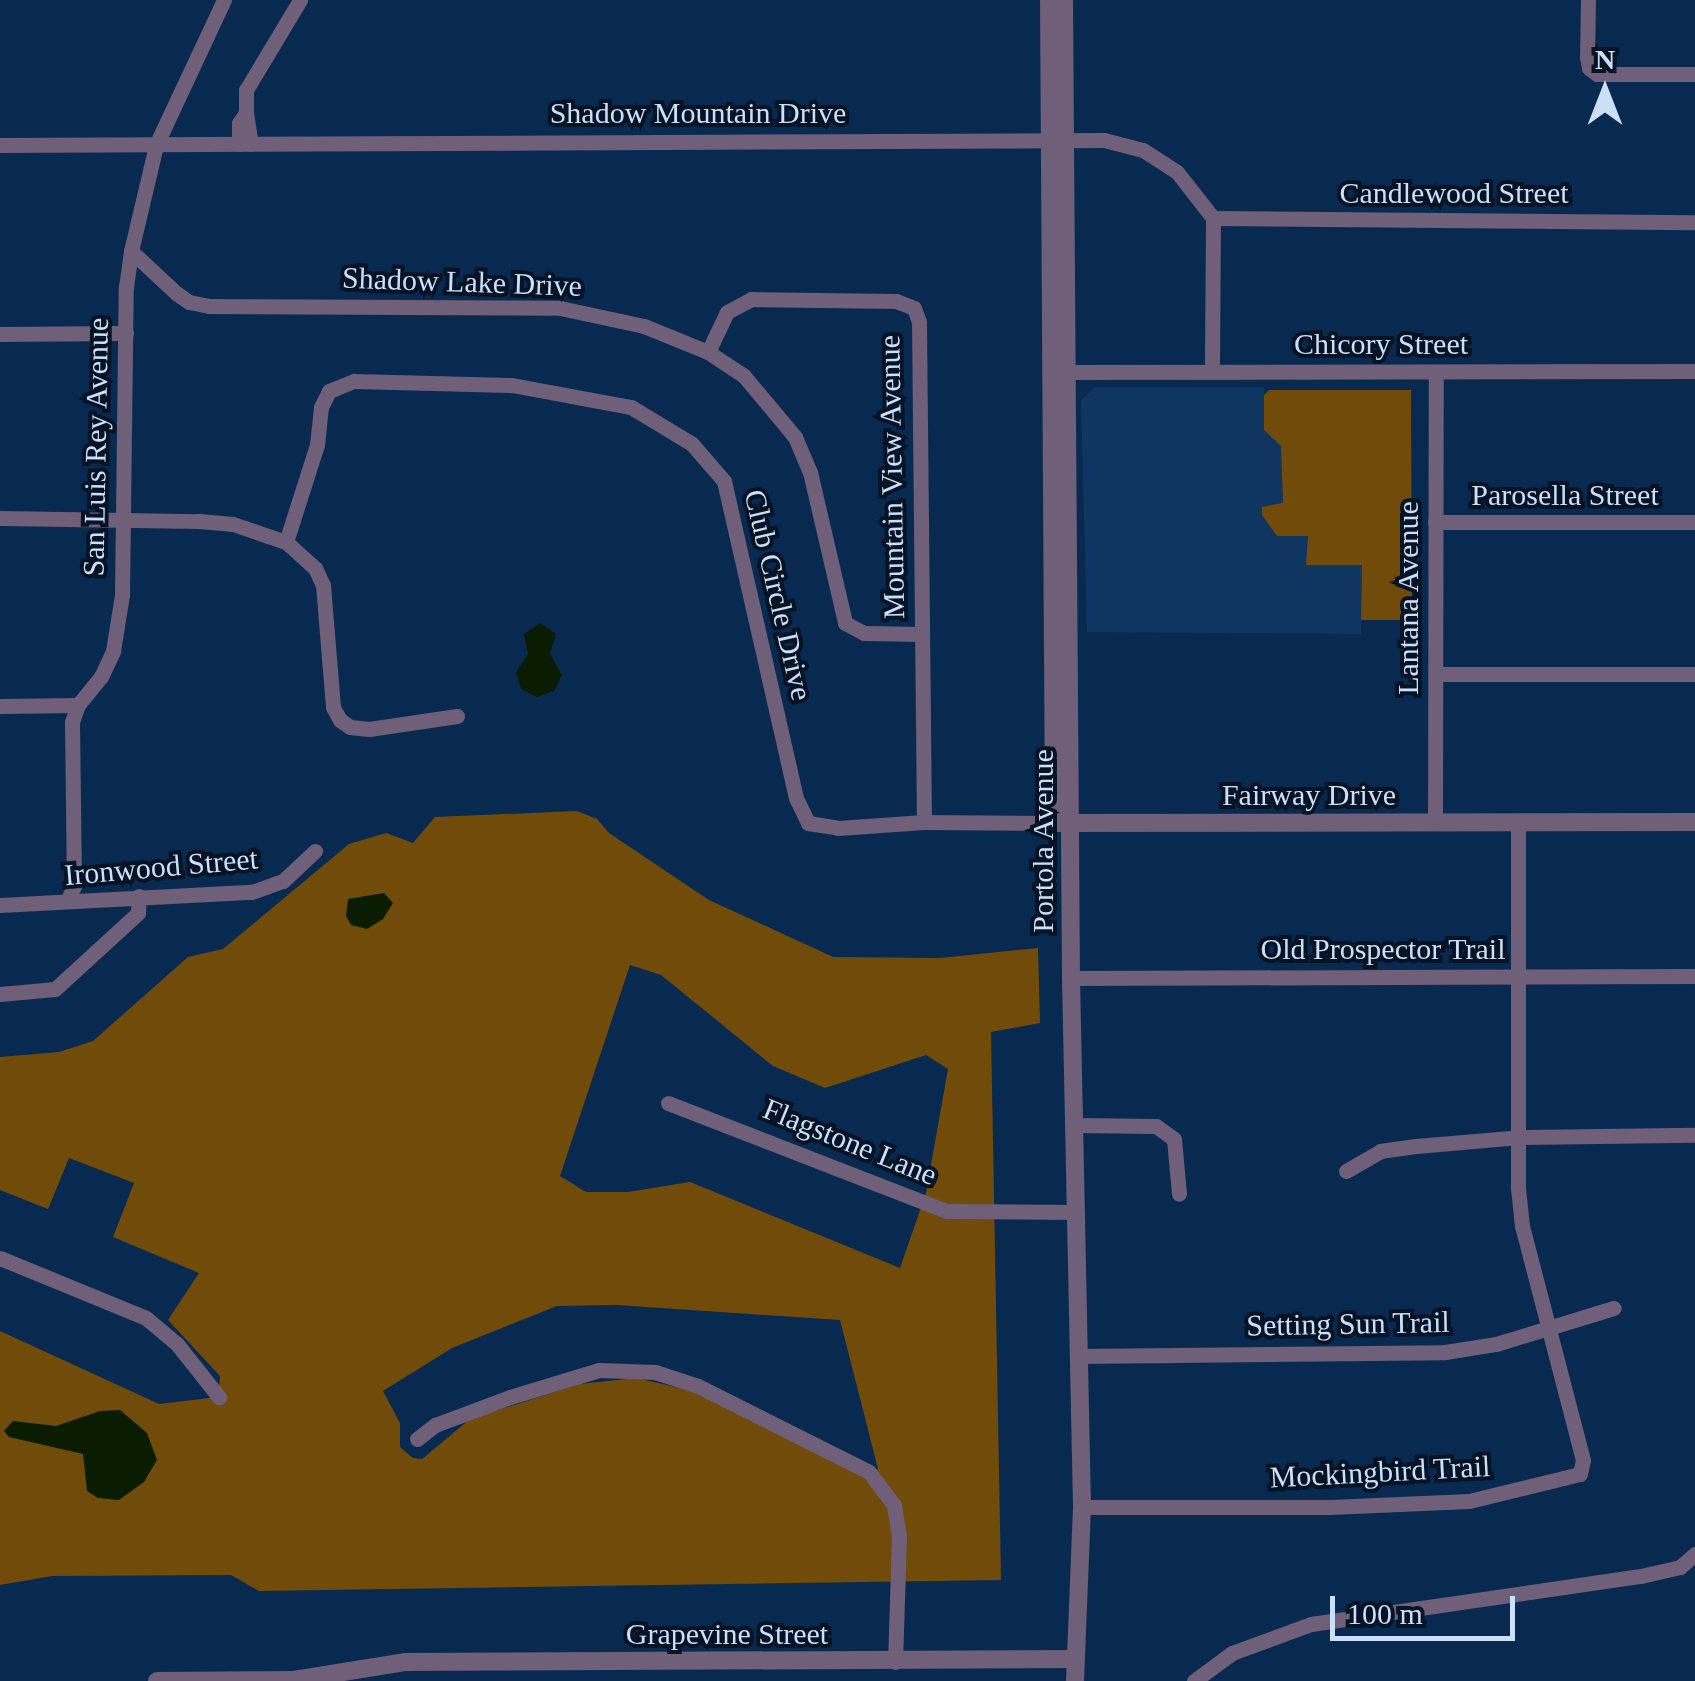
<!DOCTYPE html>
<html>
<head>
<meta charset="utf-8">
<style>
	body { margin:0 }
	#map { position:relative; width:1695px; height:1681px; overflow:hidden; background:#082a50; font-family:Georgia,serif }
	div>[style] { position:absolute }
	.built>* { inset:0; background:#0f3661 }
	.green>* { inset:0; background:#704b0a }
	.water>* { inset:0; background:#0b1d01 }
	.minor>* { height:15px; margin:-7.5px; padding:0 7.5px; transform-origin:7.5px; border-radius:7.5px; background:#6f5f78 }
	.tertiary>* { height:18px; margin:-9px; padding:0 9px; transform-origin:9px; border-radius:9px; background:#6f5f78 }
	span { translate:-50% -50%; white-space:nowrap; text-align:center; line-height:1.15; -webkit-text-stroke:8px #061324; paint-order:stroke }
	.street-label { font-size:30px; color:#cbdff8 }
	.north { position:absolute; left:1555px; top:40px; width:100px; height:100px; -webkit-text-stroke:8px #061324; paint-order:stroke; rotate:0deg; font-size:28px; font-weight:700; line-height:40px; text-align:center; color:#cbdff8 }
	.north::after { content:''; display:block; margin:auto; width:35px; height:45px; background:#cbdff8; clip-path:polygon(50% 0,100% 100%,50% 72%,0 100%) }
	.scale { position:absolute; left:1330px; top:1596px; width:185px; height:45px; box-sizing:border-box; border:5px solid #cbdff8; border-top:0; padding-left:12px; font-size:30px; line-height:35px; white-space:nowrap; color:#cbdff8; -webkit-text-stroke:8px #061324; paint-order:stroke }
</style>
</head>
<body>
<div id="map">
	<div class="built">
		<i style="clip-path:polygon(1095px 387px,1264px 387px,1264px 430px,1281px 446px,1283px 503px,1278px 506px,1308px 536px,1362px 565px,1361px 634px,1087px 632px,1081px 400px)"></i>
	</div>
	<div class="green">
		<i style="clip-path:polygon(1269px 390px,1411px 390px,1412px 620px,1361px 620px,1362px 565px,1306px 565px,1308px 536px,1277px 536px,1262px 515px,1262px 507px,1283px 503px,1281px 446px,1264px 430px,1264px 395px)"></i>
		<i style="clip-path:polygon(evenodd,577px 811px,597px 819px,609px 833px,709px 900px,833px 957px,940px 958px,1038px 948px,1040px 1023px,991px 1032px,1001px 1580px,259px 1591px,231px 1575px,52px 1576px,0 1585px,0 1331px,159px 1404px,218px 1397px,220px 1376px,168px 1320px,199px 1273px,113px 1237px,134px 1183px,69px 1158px,48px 1209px,0 1190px,0 1057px,59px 1052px,93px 1041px,188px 957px,223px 949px,349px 844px,386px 833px,413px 843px,435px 817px,577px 811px,630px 965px,661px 975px,773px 1066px,825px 1088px,926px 1055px,948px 1069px,926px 1193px,900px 1268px,690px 1182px,628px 1192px,586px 1192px,560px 1176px,630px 965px,577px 811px,617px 1305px,840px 1320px,878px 1469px,867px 1473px,697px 1392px,636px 1378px,580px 1384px,470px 1419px,422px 1459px,413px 1458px,400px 1447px,400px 1423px,383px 1391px,452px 1348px,557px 1306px,617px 1305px)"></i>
	</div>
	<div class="water">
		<i style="clip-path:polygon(540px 623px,556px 634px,550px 654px,562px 675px,554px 691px,537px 697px,521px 689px,516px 672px,528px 654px,524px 634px)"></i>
		<i style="clip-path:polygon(384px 893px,393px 903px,383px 919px,367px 929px,351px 925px,346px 916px,348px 899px)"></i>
		<i style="clip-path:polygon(120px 1410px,147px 1433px,157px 1460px,144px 1482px,119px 1500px,98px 1498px,87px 1491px,83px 1454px,9px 1437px,4px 1431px,13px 1421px,56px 1426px,100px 1411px)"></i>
	</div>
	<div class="minor">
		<i style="left:1588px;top:0;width:57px;rotate:91deg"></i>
		<i style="left:1587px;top:57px;width:11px;rotate:80deg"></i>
		<i style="left:1589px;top:68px;width:10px;rotate:37deg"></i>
		<i style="left:1597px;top:74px;width:98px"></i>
		<i style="left:246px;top:113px;width:23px;rotate:-90deg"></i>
		<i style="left:246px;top:90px;width:105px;rotate:-59deg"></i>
		<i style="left:239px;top:144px;width:21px;rotate:-90deg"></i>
		<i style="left:239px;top:123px;width:12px;rotate:-55deg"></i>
		<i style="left:246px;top:113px;width:31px;rotate:81deg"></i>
		<i style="left:0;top:145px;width:1104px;rotate:-0.26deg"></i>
		<i style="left:1104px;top:140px;width:40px;rotate:14.4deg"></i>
		<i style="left:1143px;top:150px;width:40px;rotate:32.9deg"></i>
		<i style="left:1177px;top:172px;width:58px;rotate:52deg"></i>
		<i style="left:1213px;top:218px;width:153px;rotate:90.4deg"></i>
		<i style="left:1213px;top:218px;width:482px;rotate:0.5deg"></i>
		<i style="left:131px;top:251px;width:62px;rotate:43deg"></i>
		<i style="left:176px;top:293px;width:16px;rotate:35deg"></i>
		<i style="left:189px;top:302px;width:20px;rotate:11deg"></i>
		<i style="left:209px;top:306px;width:351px;rotate:0.3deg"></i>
		<i style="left:560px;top:308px;width:86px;rotate:12.1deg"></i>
		<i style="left:644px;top:326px;width:69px;rotate:22.1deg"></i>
		<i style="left:708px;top:352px;width:43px;rotate:33.7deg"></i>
		<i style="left:744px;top:376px;width:80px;rotate:50.1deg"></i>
		<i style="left:795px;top:437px;width:38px;rotate:67deg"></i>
		<i style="left:810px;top:472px;width:155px;rotate:76.9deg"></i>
		<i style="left:845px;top:623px;width:21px;rotate:28deg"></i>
		<i style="left:864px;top:633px;width:58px;rotate:1deg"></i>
		<i style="left:0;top:334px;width:126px;rotate:-0.5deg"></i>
		<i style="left:708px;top:352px;width:44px;rotate:-64.6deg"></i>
		<i style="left:727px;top:312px;width:27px;rotate:-28deg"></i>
		<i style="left:751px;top:299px;width:145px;rotate:0.8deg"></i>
		<i style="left:896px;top:301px;width:19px;rotate:21deg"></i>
		<i style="left:914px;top:308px;width:15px;rotate:70deg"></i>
		<i style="left:919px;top:322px;width:500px;rotate:89.43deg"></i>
		<i style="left:1067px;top:372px;width:628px;rotate:-0.09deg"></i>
		<i style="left:0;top:518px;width:199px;rotate:0.9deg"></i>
		<i style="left:199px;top:521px;width:34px;rotate:5deg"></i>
		<i style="left:233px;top:524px;width:56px;rotate:18.8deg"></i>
		<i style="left:286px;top:542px;width:39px;rotate:42deg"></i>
		<i style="left:315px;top:568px;width:19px;rotate:65deg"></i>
		<i style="left:323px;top:585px;width:122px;rotate:85.3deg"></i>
		<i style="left:333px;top:707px;width:15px;rotate:62deg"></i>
		<i style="left:340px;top:720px;width:12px;rotate:35deg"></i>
		<i style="left:350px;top:727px;width:19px;rotate:6deg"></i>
		<i style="left:369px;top:729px;width:89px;rotate:-8.4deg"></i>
		<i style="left:1435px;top:522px;width:260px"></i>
		<i style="left:286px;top:542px;width:102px;rotate:-72.3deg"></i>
		<i style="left:317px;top:445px;width:38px;rotate:-84deg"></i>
		<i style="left:321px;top:407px;width:18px;rotate:-63deg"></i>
		<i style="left:329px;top:391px;width:27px;rotate:-22deg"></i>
		<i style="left:354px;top:381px;width:158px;rotate:1.5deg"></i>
		<i style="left:512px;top:385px;width:121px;rotate:10.5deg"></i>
		<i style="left:631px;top:407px;width:71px;rotate:31.2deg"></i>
		<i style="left:692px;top:444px;width:49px;rotate:49.1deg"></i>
		<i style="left:724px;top:481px;width:325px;rotate:77.2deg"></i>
		<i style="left:796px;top:798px;width:28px;rotate:64deg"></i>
		<i style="left:808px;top:823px;width:30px;rotate:9deg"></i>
		<i style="left:838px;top:828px;width:86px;rotate:-4deg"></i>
		<i style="left:924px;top:822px;width:130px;rotate:0.4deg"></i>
		<i style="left:1436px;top:674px;width:259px"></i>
		<i style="left:0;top:706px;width:78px;rotate:-0.7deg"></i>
		<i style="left:1435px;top:823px;width:451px;rotate:-89.9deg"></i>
		<i style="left:68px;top:899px;width:14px;rotate:-65deg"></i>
		<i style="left:74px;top:886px;width:164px;rotate:-90.7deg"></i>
		<i style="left:72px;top:722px;width:18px;rotate:-71deg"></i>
		<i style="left:78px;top:705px;width:36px;rotate:-51deg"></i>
		<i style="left:101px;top:677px;width:29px;rotate:-65deg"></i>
		<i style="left:113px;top:651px;width:57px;rotate:-80.9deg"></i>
		<i style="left:122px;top:595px;width:308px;rotate:-89.3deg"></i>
		<i style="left:126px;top:287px;width:36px;rotate:-82deg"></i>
		<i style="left:131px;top:251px;width:109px;rotate:-76.7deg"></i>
		<i style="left:156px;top:145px;width:160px;rotate:-64.9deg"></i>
		<i style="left:0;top:905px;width:252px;rotate:-3deg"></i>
		<i style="left:252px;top:892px;width:33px;rotate:-20deg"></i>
		<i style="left:283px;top:881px;width:44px;rotate:-43.2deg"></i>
		<i style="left:1071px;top:978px;width:624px;rotate:-0.18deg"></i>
		<i style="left:0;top:994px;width:55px;rotate:-5.2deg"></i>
		<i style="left:55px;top:989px;width:113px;rotate:-42.5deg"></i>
		<i style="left:138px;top:913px;width:17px;rotate:-87deg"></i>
		<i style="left:668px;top:1103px;width:299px;rotate:21.2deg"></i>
		<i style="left:947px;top:1211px;width:129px;rotate:0.4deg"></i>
		<i style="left:1075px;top:1125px;width:81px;rotate:0.7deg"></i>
		<i style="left:1156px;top:1126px;width:22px;rotate:36deg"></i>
		<i style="left:1174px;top:1139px;width:55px;rotate:84.8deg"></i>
		<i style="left:1346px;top:1171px;width:39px;rotate:-30deg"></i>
		<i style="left:1380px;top:1151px;width:36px;rotate:-8deg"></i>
		<i style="left:1416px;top:1146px;width:104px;rotate:-4.9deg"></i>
		<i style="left:1520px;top:1137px;width:175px;rotate:-0.7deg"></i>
		<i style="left:0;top:1258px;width:158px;rotate:22.3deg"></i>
		<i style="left:146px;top:1318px;width:40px;rotate:40deg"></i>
		<i style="left:177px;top:1344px;width:68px;rotate:51.6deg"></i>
		<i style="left:1078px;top:1356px;width:367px;rotate:-0.6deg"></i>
		<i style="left:1445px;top:1352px;width:52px;rotate:-8.9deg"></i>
		<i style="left:1496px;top:1344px;width:123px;rotate:-17deg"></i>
		<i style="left:417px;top:1439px;width:23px;rotate:-38deg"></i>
		<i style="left:435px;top:1425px;width:80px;rotate:-20.5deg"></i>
		<i style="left:510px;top:1397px;width:93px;rotate:-16.9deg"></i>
		<i style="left:599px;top:1370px;width:56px;rotate:2deg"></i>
		<i style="left:655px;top:1372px;width:45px;rotate:18deg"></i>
		<i style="left:698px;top:1386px;width:191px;rotate:26.7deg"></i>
		<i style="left:869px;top:1472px;width:41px;rotate:52.9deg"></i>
		<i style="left:894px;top:1505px;width:31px;rotate:81deg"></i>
		<i style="left:899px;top:1536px;width:126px;rotate:91.8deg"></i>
		<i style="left:1082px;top:1507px;width:248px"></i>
		<i style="left:1330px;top:1507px;width:139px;rotate:-2.5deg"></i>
		<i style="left:1469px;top:1501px;width:114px;rotate:-13.7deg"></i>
		<i style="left:1580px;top:1474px;width:14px;rotate:-78deg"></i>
		<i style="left:1583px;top:1460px;width:242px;rotate:-104.6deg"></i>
		<i style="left:1522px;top:1226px;width:38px;rotate:-96deg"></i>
		<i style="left:1518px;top:1188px;width:365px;rotate:-90deg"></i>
		<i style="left:1194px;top:1681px;width:47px;rotate:-36.4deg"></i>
		<i style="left:1232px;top:1653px;width:84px;rotate:-20.2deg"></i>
		<i style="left:1311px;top:1624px;width:333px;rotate:-8.3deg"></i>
		<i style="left:1641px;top:1576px;width:40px;rotate:-13deg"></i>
		<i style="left:1680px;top:1567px;width:20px;rotate:-41deg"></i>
	</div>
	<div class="tertiary">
		<i style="left:1049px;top:0;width:823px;rotate:89.65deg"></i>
		<i style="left:1054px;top:823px;width:641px;rotate:-0.09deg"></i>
		<i style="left:1064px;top:0;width:978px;rotate:89.59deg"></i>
		<i style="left:1071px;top:978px;width:529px;rotate:88.81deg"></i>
		<i style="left:1082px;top:1507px;width:174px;rotate:92.3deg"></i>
		<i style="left:157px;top:1681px;width:137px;rotate:-0.4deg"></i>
		<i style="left:294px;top:1680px;width:112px;rotate:-9.2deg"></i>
		<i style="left:405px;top:1662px;width:669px;rotate:-0.26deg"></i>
	</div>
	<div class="street-label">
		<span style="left:698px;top:113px">Shadow Mountain Drive</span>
		<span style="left:1454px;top:193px">Candlewood Street</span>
		<span style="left:462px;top:282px;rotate:2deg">Shadow Lake Drive</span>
		<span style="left:1381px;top:344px">Chicory Street</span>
		<span style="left:96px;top:447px;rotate:-89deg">San Luis Rey Avenue</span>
		<span style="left:892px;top:477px;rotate:-91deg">Mountain View Avenue</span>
		<span style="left:1565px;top:495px">Parosella Street</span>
		<span style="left:778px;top:595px;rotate:77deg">Club Circle Drive</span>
		<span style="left:1408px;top:598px;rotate:-90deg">Lantana Avenue</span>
		<span style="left:1309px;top:795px">Fairway Drive</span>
		<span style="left:1043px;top:841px;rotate:-90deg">Portola Avenue</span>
		<span style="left:161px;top:867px;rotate:-5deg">Ironwood Street</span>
		<span style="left:1383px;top:949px">Old Prospector Trail</span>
		<span style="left:850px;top:1142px;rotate:22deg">Flagstone Lane</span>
		<span style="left:1348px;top:1324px;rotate:-1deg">Setting Sun Trail</span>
		<span style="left:1380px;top:1472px;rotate:-3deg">Mockingbird Trail</span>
		<span style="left:727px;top:1634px">Grapevine Street</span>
	</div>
	<div class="north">N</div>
	<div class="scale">100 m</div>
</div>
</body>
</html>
